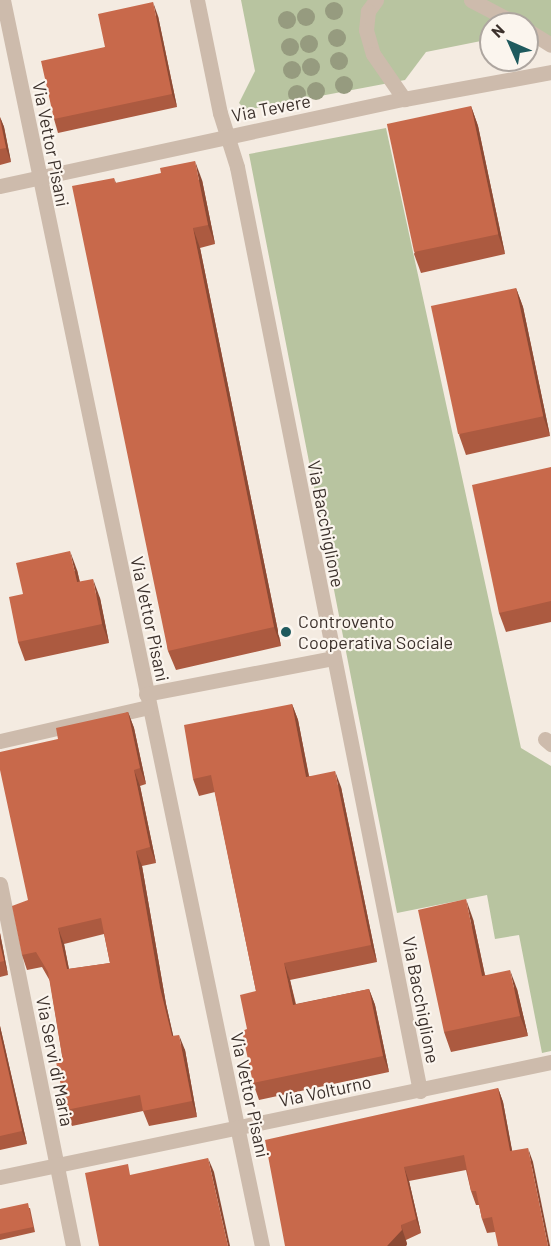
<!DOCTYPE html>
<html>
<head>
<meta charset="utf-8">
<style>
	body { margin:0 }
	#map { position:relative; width:551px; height:1246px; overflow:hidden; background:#f4ebe1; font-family:Barlow,sans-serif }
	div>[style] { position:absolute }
	.green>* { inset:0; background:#b8c4a0 }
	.minor>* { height:15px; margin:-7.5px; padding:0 7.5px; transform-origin:7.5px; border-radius:7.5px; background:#cdbbac }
	.trees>* { width:18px; height:18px; margin:-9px; border-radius:50%; background:#969b7f }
	.wall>* { inset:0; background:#ac5a40 }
	.shaded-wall>* { inset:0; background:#8c4a34 }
	.building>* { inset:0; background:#c8694b; transform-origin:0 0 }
	.dots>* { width:16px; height:16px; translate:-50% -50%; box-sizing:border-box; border:3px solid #fbf5ee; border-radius:50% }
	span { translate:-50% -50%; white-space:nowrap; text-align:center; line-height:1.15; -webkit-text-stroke:4.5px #fbf5ee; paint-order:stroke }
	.street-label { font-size:18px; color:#3b302b }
	.poi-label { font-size:18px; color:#3b302b }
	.left { translate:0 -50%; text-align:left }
	.north { position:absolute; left:479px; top:12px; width:60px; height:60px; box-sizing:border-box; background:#fbf5ee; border:2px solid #aea6a0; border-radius:50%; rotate:315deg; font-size:16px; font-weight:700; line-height:24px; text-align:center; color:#3b302b }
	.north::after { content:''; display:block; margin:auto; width:21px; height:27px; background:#1f5a5e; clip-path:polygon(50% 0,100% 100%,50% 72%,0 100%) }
</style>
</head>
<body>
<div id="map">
	<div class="green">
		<i style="clip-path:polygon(241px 0,551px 0,551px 42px,527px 24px,491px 24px,491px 39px,426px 52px,405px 80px,246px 110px,239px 103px,255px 71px)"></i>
		<i style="clip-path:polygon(386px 128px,521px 748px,551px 766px,551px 1051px,542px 1053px,519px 935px,495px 939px,487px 895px,397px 913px,249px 154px)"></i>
	</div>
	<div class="minor">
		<i style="left:3px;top:0;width:1273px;rotate:78.26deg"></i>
		<i style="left:197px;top:0;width:115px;rotate:78.5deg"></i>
		<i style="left:220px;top:113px;width:57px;rotate:72.5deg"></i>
		<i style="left:237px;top:167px;width:942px;rotate:78.8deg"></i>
		<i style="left:376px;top:0;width:14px;rotate:126deg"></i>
		<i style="left:368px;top:11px;width:19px;rotate:96deg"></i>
		<i style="left:366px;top:30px;width:25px;rotate:74deg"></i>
		<i style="left:373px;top:54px;width:55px;rotate:55.4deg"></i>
		<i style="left:471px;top:0;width:52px;rotate:27.6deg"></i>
		<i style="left:527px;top:30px;width:28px;rotate:32deg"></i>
		<i style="left:0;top:186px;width:413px;rotate:-12.2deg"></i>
		<i style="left:404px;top:99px;width:149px;rotate:-10.4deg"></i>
		<i style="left:146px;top:694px;width:190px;rotate:-10.9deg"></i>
		<i style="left:545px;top:739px;width:8px;rotate:40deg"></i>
		<i style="left:0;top:741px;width:153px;rotate:-12.9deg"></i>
		<i style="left:0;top:884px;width:369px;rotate:78.6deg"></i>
		<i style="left:0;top:1177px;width:563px;rotate:-11.79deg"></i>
	</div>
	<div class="trees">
		<i style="left:334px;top:11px"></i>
		<i style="left:306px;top:17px"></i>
		<i style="left:287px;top:20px"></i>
		<i style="left:337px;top:38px"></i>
		<i style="left:309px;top:44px"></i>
		<i style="left:290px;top:47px"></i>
		<i style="left:339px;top:61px"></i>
		<i style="left:311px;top:67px"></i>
		<i style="left:292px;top:70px"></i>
		<i style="left:344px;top:85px"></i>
		<i style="left:316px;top:91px"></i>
		<i style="left:297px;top:94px"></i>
	</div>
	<div class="wall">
		<i style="clip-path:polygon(158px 16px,177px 107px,58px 133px,54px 119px,105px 47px)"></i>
		<i style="clip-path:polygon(471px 106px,478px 126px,505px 254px,421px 273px,414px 254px)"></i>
		<i style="clip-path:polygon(0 117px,4px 127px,11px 162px,0 165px)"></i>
		<i style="clip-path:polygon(114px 178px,116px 183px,202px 180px,215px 244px,200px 248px,281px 646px,176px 670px,168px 651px)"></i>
		<i style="clip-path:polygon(516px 288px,523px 307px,550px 436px,466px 455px,459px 435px)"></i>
		<i style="clip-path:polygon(551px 467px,551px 622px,506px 632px,499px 613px)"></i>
		<i style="clip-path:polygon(77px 570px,80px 582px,100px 598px,109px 643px,25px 661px,18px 642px,23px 594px)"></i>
		<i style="clip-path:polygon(292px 704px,298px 720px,309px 776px,341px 787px,377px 962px,290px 980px,296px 1004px,369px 989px,375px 1005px,389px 1072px,259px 1100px,253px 1083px,247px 1029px,256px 991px,215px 792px,199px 796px,193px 779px)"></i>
		<i style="clip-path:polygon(evenodd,128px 712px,134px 728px,146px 784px,140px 786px,156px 863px,142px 866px,166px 1004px,173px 1036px,185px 1050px,197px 1117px,149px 1126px,143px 1111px,72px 1126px,66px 1110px,63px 1061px,50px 981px,42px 967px,27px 970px,22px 955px,28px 900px,58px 739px,128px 712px,104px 934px,110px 963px,69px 969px,64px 944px,104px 934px)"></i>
		<i style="clip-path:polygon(473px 919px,485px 975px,517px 989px,528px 1036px,451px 1052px,444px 1032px)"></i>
		<i style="clip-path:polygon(0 933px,8px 975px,0 977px)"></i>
		<i style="clip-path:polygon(0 1026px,27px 1144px,0 1150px)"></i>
		<i style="clip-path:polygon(498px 1088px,503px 1102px,512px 1151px,533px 1162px,495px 1232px,487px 1233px,482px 1219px,479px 1205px,476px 1205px,471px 1191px,466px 1170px,409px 1181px,421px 1233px,406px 1240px,407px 1244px,406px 1246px,285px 1246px)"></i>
		<i style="clip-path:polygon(0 1207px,0 1209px,30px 1208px,35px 1232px,0 1240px)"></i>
	</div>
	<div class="shaded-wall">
		<i style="clip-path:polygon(153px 2px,158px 16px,177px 107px,172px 94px)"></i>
		<i style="clip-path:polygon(471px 106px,478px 126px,505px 254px,498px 234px)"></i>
		<i style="clip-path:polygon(0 117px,4px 127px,11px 162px,6px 148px)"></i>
		<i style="clip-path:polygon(195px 161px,202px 180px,215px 244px,208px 225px)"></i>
		<i style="clip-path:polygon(193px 228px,200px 248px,281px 646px,274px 627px)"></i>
		<i style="clip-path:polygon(516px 288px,523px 307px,550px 436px,543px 416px)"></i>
		<i style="clip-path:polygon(70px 551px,77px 570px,84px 602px,77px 582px)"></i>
		<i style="clip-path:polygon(93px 579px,100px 598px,109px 643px,102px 624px)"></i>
		<i style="clip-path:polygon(292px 704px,298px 720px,312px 793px,306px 777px)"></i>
		<i style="clip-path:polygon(128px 712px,134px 728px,146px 784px,140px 768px)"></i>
		<i style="clip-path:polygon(134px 770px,140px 786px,156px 863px,150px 847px)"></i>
		<i style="clip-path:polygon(335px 771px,341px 787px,377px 962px,371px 945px)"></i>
		<i style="clip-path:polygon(136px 851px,142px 866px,166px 1004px,177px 1052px,172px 1036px,160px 988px)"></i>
		<i style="clip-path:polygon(466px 899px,473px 919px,489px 995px,482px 976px)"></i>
		<i style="clip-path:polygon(58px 928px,64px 944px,72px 985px,67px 969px)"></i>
		<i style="clip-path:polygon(0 933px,8px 975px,4px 961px,0 944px)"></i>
		<i style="clip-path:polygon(284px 963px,290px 980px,299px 1021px,293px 1005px)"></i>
		<i style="clip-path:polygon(510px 970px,517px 989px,528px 1036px,520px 1016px)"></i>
		<i style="clip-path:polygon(369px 989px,375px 1005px,389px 1072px,383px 1056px)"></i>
		<i style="clip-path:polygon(0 1026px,27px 1144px,22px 1131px,0 1034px)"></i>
		<i style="clip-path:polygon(179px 1035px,185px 1050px,197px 1117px,192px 1101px)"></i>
		<i style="clip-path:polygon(498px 1088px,503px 1102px,515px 1166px,510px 1151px)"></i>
		<i style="clip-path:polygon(528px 1148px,533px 1162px,550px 1246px,548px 1246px)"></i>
		<i style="clip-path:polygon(208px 1158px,214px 1172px,230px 1246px,228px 1246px)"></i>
		<i style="clip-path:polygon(404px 1167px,409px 1181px,421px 1233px,416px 1219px)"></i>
		<i style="clip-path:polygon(401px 1225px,407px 1244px,406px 1246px,387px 1246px)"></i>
	</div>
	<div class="building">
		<i style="clip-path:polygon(153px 2px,172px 94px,54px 119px,41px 61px,105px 47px,98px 14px)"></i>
		<i style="left:471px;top:106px;width:131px;height:86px;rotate:78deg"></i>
		<i style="clip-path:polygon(0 120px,6px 148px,0 149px)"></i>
		<i style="clip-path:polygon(195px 161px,208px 225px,193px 228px,274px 627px,168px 651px,72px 186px,114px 178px,115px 183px,161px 173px,160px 168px)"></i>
		<i style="left:516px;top:288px;width:131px;height:87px;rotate:78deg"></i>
		<i style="clip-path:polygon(551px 467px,551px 601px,499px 613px,472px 485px)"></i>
		<i style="clip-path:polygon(70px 551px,77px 582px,93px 579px,102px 624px,18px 642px,9px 597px,23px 594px,16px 563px)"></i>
		<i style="clip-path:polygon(292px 704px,306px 777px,335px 771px,371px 945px,284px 963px,293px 1005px,369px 989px,383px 1056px,253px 1083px,242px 1031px,247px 1029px,240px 995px,256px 991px,211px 775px,193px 779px,184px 725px)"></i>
		<i style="clip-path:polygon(evenodd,128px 712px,140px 768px,134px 770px,150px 847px,136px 851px,160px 988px,172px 1036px,179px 1035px,192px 1101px,143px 1111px,140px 1095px,66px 1110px,56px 1062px,63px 1061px,48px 972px,36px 952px,22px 955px,12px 906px,28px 900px,0 770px,0 752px,58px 739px,56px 728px,128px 712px,101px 918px,110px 963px,67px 969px,58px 928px,101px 918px)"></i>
		<i style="clip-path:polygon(466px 899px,482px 976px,510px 970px,520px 1016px,444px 1032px,418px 910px)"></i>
		<i style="clip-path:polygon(0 944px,4px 961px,0 962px)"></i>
		<i style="clip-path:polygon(0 1034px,22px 1131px,0 1136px)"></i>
		<i style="clip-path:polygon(498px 1088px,510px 1151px,528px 1148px,548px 1246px,498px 1246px,492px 1217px,482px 1219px,476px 1191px,471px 1191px,464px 1155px,404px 1167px,416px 1219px,401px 1225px,402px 1230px,387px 1246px,285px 1246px,265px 1140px)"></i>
		<i style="clip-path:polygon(208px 1158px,228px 1246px,99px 1246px,85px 1173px,128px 1164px,130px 1175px)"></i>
		<i style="clip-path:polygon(28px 1203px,33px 1227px,0 1234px,0 1209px)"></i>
	</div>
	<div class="dots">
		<i style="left:286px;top:632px;background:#1f5a5e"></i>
	</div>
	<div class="street-label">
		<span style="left:271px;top:108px;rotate:-11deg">Via Tevere</span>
		<span style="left:51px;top:144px;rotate:79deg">Via Vettor Pisani</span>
		<span style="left:326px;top:524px;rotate:79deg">Via Bacchiglione</span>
		<span style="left:150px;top:619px;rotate:78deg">Via Vettor Pisani</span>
		<span style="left:421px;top:1000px;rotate:79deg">Via Bacchiglione</span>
		<span style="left:55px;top:1061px;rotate:79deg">Via Servi di Maria</span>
		<span style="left:325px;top:1091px;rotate:-12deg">Via Volturno</span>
		<span style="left:250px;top:1095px;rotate:78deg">Via Vettor Pisani</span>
	</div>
	<div class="poi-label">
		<span class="left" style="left:298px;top:632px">Controvento<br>Cooperativa Sociale</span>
	</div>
	<div class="north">N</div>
</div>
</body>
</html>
